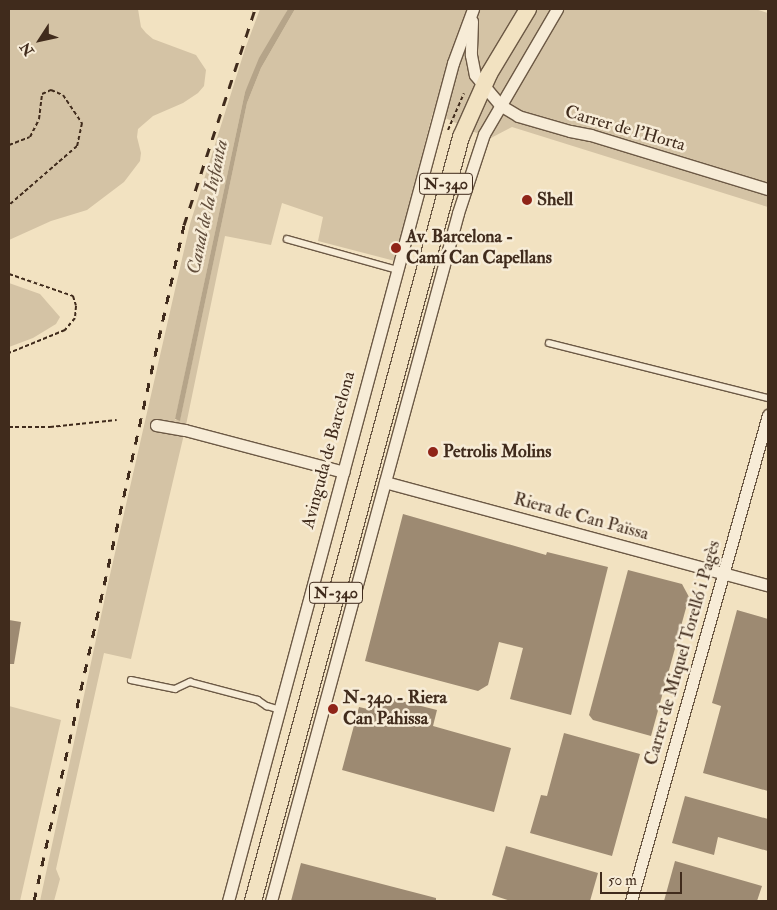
<!DOCTYPE html>
<html>
<head>
<meta charset="utf-8">
<style>
	body { margin:0 }
	#map { position:relative; width:777px; height:910px; overflow:hidden; background:#f2e2c1; font-family:"IM FELL Double Pica",serif }
	div>[style] { position:absolute }
	.green>* { inset:0; background:#d4c3a5 }
	.water>* { inset:0; background:#b5a489 }
	.building>* { inset:0; background:#9d8a72 }
	.path>* { height:2px; margin-top:-1px; transform-origin:0; background:repeating-linear-gradient(90deg,#402b1c 0 4px,transparent 0 6.5px) }
	.roads { filter:drop-shadow(1px 0 #6c5945) drop-shadow(-1px 0 #6c5945) drop-shadow(0 1px #6c5945) drop-shadow(0 -1px #6c5945) }
	.service>* { height:5.5px; margin:-2.75px; padding:0 2.75px; transform-origin:2.75px; border-radius:2.75px; background:#f7ecd7 }
	.minor>* { height:11px; margin:-5.5px; padding:0 5.5px; transform-origin:5.5px; border-radius:5.5px; background:#f7ecd7 }
	.primary>* { height:16px; margin:-8px; padding:0 8px; transform-origin:8px; border-radius:8px; background:#f2e2c1 }
	.rail>* { height:3px; margin-top:-1.5px; transform-origin:0; background:repeating-linear-gradient(90deg,#402b1c 0 9px,transparent 0 18px) }
	.dots>* { width:14px; height:14px; translate:-50% -50%; box-sizing:border-box; border:2px solid #f7ecd7; border-radius:50% }
	span { translate:-50% -50%; white-space:nowrap; text-align:center; line-height:1.15; -webkit-text-stroke:5px #f7ecd7; paint-order:stroke }
	.shield-label span { padding:1px 4px; background:#f7ecd7; border:1px solid; border-radius:4px; -webkit-text-stroke-width:0 }
	.shield-label { font-size:16px; color:#402b1c; font-weight:700 }
	.street-label { font-size:18px; color:#402b1c }
	.poi-label { font-size:18px; color:#402b1c; font-weight:700 }
	.left { translate:0 -50%; text-align:left }
	.water-label { font-size:19px; color:#634f3d; font-style:italic }
	.frame { position:absolute; inset:0; border:10px solid #402b1c; pointer-events:none }
	.north { position:absolute; left:15px; top:15px; width:50px; height:50px; -webkit-text-stroke:4px #f7ecd7; paint-order:stroke; rotate:235deg; font-size:14px; font-weight:700; line-height:20px; text-align:center; color:#402b1c }
	.north::after { content:''; display:block; margin:auto; width:18px; height:22px; background:#402b1c; clip-path:polygon(50% 0,100% 100%,50% 72%,0 100%) }
	.scale { position:absolute; left:600px; top:872px; width:82px; height:22px; box-sizing:border-box; border:2px solid #402b1c; border-top:0; padding-left:6px; font-size:15px; line-height:18px; white-space:nowrap; color:#402b1c; -webkit-text-stroke:4px #f7ecd7; paint-order:stroke }
</style>
</head>
<body>
<div id="map">
	<div class="green">
		<i style="clip-path:polygon(9px 9px,138px 9px,141px 27px,146px 33px,153px 39px,196px 55px,206px 70px,204px 86px,198px 93px,183px 103px,153px 116px,138px 129px,137px 137px,141px 153px,140px 161px,124px 182px,87px 210px,51px 221px,9px 240px)"></i>
		<i style="clip-path:polygon(260px 9px,288px 9px,245px 92px,175px 420px,180px 420px,247px 103px,261px 68px,295px 9px,755px 9px,768px 13px,768px 207px,512px 127px,489px 139px,433px 112px,395px 261px,318px 241px,323px 217px,282px 203px,271px 245px,225px 236px,185px 430px,131px 659px,104px 653px,56px 869px,60px 879px,54px 901px,40px 901px,107px 588px,190px 224px,245px 49px)"></i>
		<i style="clip-path:polygon(9px 283px,40px 294px,60px 317px,56px 324px,33px 338px,9px 347px)"></i>
		<i style="clip-path:polygon(9px 706px,61px 720px,20px 901px,9px 901px)"></i>
	</div>
	<div class="water">
		<i style="clip-path:polygon(288px 9px,295px 9px,261px 68px,247px 103px,180px 421px,175px 419px,245px 92px,259px 58px)"></i>
	</div>
	<div class="building">
		<i style="clip-path:polygon(403px 514px,546px 555px,547px 552px,608px 567px,571px 715px,510px 699px,523px 648px,499px 642px,488px 685px,478px 691px,365px 661px)"></i>
		<i style="clip-path:polygon(628px 570px,682px 584px,689px 597px,651px 736px,593px 720px,589px 715px)"></i>
		<i style="clip-path:polygon(737px 610px,768px 619px,768px 791px,703px 773px,721px 706px,712px 703px)"></i>
		<i style="clip-path:polygon(9px 620px,21px 622px,14px 664px,9px 664px)"></i>
		<i style="clip-path:polygon(381px 696px,437px 710px,433px 726px,511px 748px,494px 812px,342px 770px,359px 707px,372px 710px,374px 699px)"></i>
		<i style="clip-path:polygon(564px 733px,640px 754px,612px 856px,530px 833px,541px 795px,547px 796px)"></i>
		<i style="clip-path:polygon(685px 796px,768px 819px,768px 851px,718px 837px,714px 855px,672px 843px)"></i>
		<i style="clip-path:polygon(506px 846px,598px 873px,590px 901px,511px 901px,492px 895px)"></i>
		<i style="clip-path:polygon(675px 861px,762px 886px,757px 901px,664px 901px)"></i>
		<i style="clip-path:polygon(301px 863px,436px 898px,436px 901px,291px 901px)"></i>
	</div>
	<div class="path">
		<i style="left:448px;top:130px;width:40px;rotate:-66.6deg"></i>
		<i style="left:9px;top:145px;width:22px;rotate:-21deg"></i>
		<i style="left:30px;top:137px;width:20px;rotate:-63deg"></i>
		<i style="left:39px;top:119px;width:25px;rotate:-83deg"></i>
		<i style="left:42px;top:94px;width:10px;rotate:-24deg"></i>
		<i style="left:51px;top:90px;width:13px;rotate:23deg"></i>
		<i style="left:63px;top:95px;width:34px;rotate:56deg"></i>
		<i style="left:82px;top:123px;width:24px;rotate:102deg"></i>
		<i style="left:77px;top:146px;width:90px;rotate:139.1deg"></i>
		<i style="left:9px;top:274px;width:68px;rotate:19deg"></i>
		<i style="left:73px;top:296px;width:10px;rotate:73deg"></i>
		<i style="left:76px;top:306px;width:12px;rotate:95deg"></i>
		<i style="left:75px;top:318px;width:16px;rotate:130deg"></i>
		<i style="left:65px;top:330px;width:61px;rotate:157.7deg"></i>
		<i style="left:9px;top:427px;width:41px"></i>
		<i style="left:50px;top:427px;width:67px;rotate:-6deg"></i>
	</div>
	<div class="roads">
		<div class="service">
			<i style="left:287px;top:239px;width:115px;rotate:15.6deg"></i>
			<i style="left:549px;top:343px;width:226px;rotate:14.1deg"></i>
			<i style="left:131px;top:680px;width:45px;rotate:11.6deg"></i>
			<i style="left:175px;top:689px;width:17px;rotate:-25deg"></i>
			<i style="left:190px;top:682px;width:70px;rotate:14.8deg"></i>
			<i style="left:258px;top:700px;width:11px;rotate:34deg"></i>
			<i style="left:267px;top:706px;width:14px;rotate:17deg"></i>
		</div>
		<div class="minor">
			<i style="left:472px;top:21px;width:34px;rotate:92deg"></i>
			<i style="left:471px;top:55px;width:20px;rotate:79deg"></i>
			<i style="left:475px;top:75px;width:39px;rotate:50deg"></i>
			<i style="left:500px;top:105px;width:21px;rotate:31deg"></i>
			<i style="left:518px;top:116px;width:54px;rotate:16.1deg"></i>
			<i style="left:570px;top:131px;width:21px;rotate:11deg"></i>
			<i style="left:591px;top:135px;width:185px;rotate:17deg"></i>
			<i style="left:156px;top:425px;width:29px;rotate:10deg"></i>
			<i style="left:185px;top:430px;width:164px;rotate:14.8deg"></i>
			<i style="left:385px;top:482px;width:397px;rotate:15.1deg"></i>
			<i style="left:228px;top:901px;width:868px;rotate:-74.97deg"></i>
			<i style="left:453px;top:63px;width:58px;rotate:-69.7deg"></i>
			<i style="left:271px;top:901px;width:713px;rotate:-74.79deg"></i>
			<i style="left:458px;top:213px;width:83px;rotate:-71.8deg"></i>
			<i style="left:484px;top:134px;width:145px;rotate:-59.7deg"></i>
			<i style="left:631px;top:901px;width:505px;rotate:-74.26deg"></i>
		</div>
		<div class="primary">
			<i style="left:253px;top:901px;width:792px;rotate:-74.77deg"></i>
			<i style="left:461px;top:137px;width:69px;rotate:-66deg"></i>
			<i style="left:489px;top:74px;width:76px;rotate:-59deg"></i>
		</div>
	</div>
	<div class="rail">
		<i style="left:34px;top:901px;width:692px;rotate:-77.49deg"></i>
		<i style="left:184px;top:225px;width:227px;rotate:-71.8deg"></i>
	</div>
	<div class="dots">
		<i style="left:527px;top:200px;background:#8f2418"></i>
		<i style="left:396px;top:248px;background:#8f2418"></i>
		<i style="left:433px;top:452px;background:#8f2418"></i>
		<i style="left:333px;top:709px;background:#8f2418"></i>
	</div>
	<div class="shield-label">
		<span style="left:446px;top:184px">N-340</span>
		<span style="left:336px;top:593px">N-340</span>
	</div>
	<div class="street-label">
		<span style="left:625px;top:129px;rotate:16deg">Carrer de l'Horta</span>
		<span style="left:329px;top:450px;rotate:-75deg">Avinguda de Barcelona</span>
		<span style="left:581px;top:517px;rotate:15deg">Riera de Can Païssa</span>
		<span style="left:683px;top:653px;rotate:-74deg">Carrer de Miquel Torelló i Pagès</span>
	</div>
	<div class="poi-label">
		<span class="left" style="left:537px;top:200px">Shell</span>
		<span class="left" style="left:406px;top:248px">Av. Barcelona -<br>Camí Can Capellans</span>
		<span class="left" style="left:443px;top:452px">Petrolis Molins</span>
		<span class="left" style="left:343px;top:709px">N-340 - Riera<br>Can Pahissa</span>
	</div>
	<div class="water-label">
		<span style="left:208px;top:207px;rotate:-78deg">Canal de la Infanta</span>
	</div>
	<div class="frame"></div>
	<div class="north">N</div>
	<div class="scale">50 m</div>
</div>
</body>
</html>
